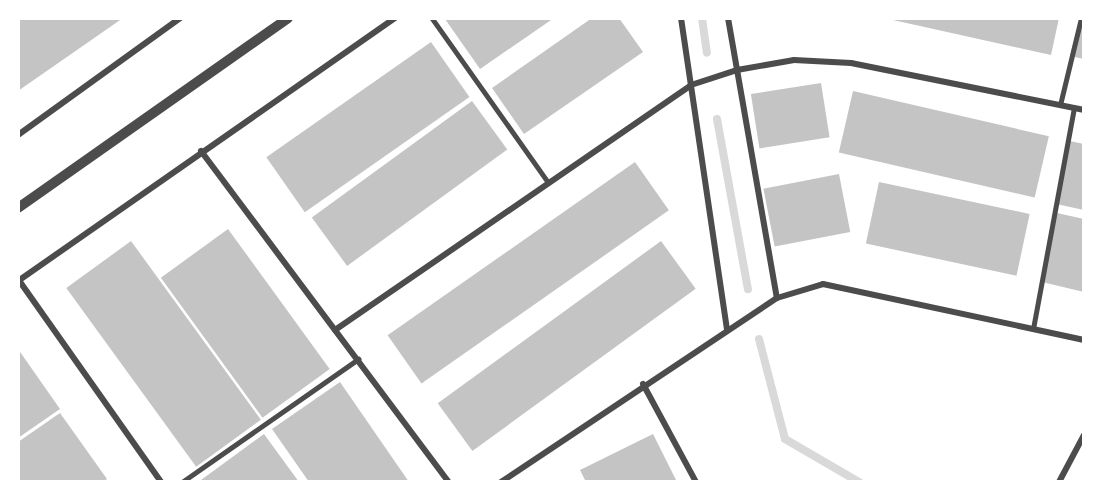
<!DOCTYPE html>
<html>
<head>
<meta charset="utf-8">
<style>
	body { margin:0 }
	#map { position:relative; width:1102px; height:500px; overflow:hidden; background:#fff; font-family:"Asap Condensed",sans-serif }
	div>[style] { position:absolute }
	.stream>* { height:8px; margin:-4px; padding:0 4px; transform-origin:4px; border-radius:4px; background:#d9d9d9 }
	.building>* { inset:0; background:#c4c4c4; transform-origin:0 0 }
	.service>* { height:4.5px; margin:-2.25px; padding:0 2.25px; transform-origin:2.25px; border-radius:2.25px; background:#4c4c4c }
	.minor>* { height:6px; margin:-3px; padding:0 3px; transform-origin:3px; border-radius:3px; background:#4c4c4c }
	.tertiary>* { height:10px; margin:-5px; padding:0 5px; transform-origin:5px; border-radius:5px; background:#4c4c4c }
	span { translate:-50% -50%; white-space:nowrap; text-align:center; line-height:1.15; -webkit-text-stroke:4.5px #fff; paint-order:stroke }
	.frame { position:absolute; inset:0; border:20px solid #fff; pointer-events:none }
</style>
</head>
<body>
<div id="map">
	<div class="stream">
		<i style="left:702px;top:18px;width:35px;rotate:82deg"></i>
		<i style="left:717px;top:119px;width:173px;rotate:79.7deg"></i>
		<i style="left:759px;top:339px;width:103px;rotate:75.4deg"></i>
		<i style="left:785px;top:439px;width:86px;rotate:30.2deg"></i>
	</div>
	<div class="building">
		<i style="clip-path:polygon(18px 18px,123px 18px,18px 91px)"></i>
		<i style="clip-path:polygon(554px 18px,480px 69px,445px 19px,447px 18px)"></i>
		<i style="clip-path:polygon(592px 18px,619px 18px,643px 52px,524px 134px,492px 88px)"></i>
		<i style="clip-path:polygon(884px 18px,1059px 18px,1051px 55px)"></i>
		<i style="clip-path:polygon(1080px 18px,1084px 18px,1084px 59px,1070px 56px)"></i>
		<i style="left:431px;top:42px;width:67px;height:201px;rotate:55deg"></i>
		<i style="left:821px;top:83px;width:55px;height:71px;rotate:81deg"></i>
		<i style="left:853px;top:91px;width:201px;height:63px;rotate:13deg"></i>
		<i style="left:472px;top:101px;width:60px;height:198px;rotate:54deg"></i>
		<i style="clip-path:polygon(1070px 141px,1084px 144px,1084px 210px,1056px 204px)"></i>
		<i style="left:635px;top:162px;width:59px;height:302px;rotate:55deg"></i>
		<i style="left:839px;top:174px;width:59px;height:77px;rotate:79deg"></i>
		<i style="left:879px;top:182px;width:154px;height:63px;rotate:12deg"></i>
		<i style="clip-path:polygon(1057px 213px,1084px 219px,1084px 292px,1042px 282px)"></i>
		<i style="left:228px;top:229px;width:173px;height:83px;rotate:54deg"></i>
		<i style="left:131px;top:241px;width:221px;height:80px;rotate:54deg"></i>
		<i style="left:661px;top:241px;width:59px;height:276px;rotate:54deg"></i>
		<i style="clip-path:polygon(18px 349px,60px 409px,18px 438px)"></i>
		<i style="clip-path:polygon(340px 382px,369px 424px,409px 482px,309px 482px,272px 429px)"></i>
		<i style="clip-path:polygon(60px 413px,107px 479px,103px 482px,18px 482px,18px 442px)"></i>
		<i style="clip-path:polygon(264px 434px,299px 482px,203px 482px,201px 480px)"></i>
		<i style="clip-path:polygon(653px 434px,677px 482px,586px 482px,580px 470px)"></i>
	</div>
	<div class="service">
		<i style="left:432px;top:18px;width:201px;rotate:54.7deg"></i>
		<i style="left:1060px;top:105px;width:89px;rotate:-76.4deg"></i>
		<i style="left:1033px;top:329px;width:225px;rotate:-79.5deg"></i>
		<i style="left:182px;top:482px;width:215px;rotate:-34.9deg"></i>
	</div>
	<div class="minor">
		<i style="left:681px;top:18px;width:315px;rotate:81.6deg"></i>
		<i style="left:728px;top:18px;width:284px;rotate:80.1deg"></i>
		<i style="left:18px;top:135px;width:200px;rotate:-35.8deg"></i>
		<i style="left:201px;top:151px;width:414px;rotate:53.2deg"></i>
		<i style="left:18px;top:279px;width:248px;rotate:54.8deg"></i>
		<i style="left:18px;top:281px;width:460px;rotate:-34.9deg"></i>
		<i style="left:335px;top:330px;width:432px;rotate:-34.5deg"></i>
		<i style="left:691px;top:85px;width:48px;rotate:-18.1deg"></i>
		<i style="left:737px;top:70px;width:58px;rotate:-10deg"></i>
		<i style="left:794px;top:60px;width:57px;rotate:3deg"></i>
		<i style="left:851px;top:63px;width:238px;rotate:11.4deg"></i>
		<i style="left:643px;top:384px;width:111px;rotate:61.6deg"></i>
		<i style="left:501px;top:482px;width:332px;rotate:-33.7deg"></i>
		<i style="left:777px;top:298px;width:48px;rotate:-16.9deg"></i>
		<i style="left:823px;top:284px;width:267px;rotate:12.1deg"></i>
		<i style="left:1059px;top:482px;width:53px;rotate:-62deg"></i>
	</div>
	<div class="tertiary">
		<i style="left:18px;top:208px;width:330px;rotate:-35.1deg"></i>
	</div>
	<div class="frame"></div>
</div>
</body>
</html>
